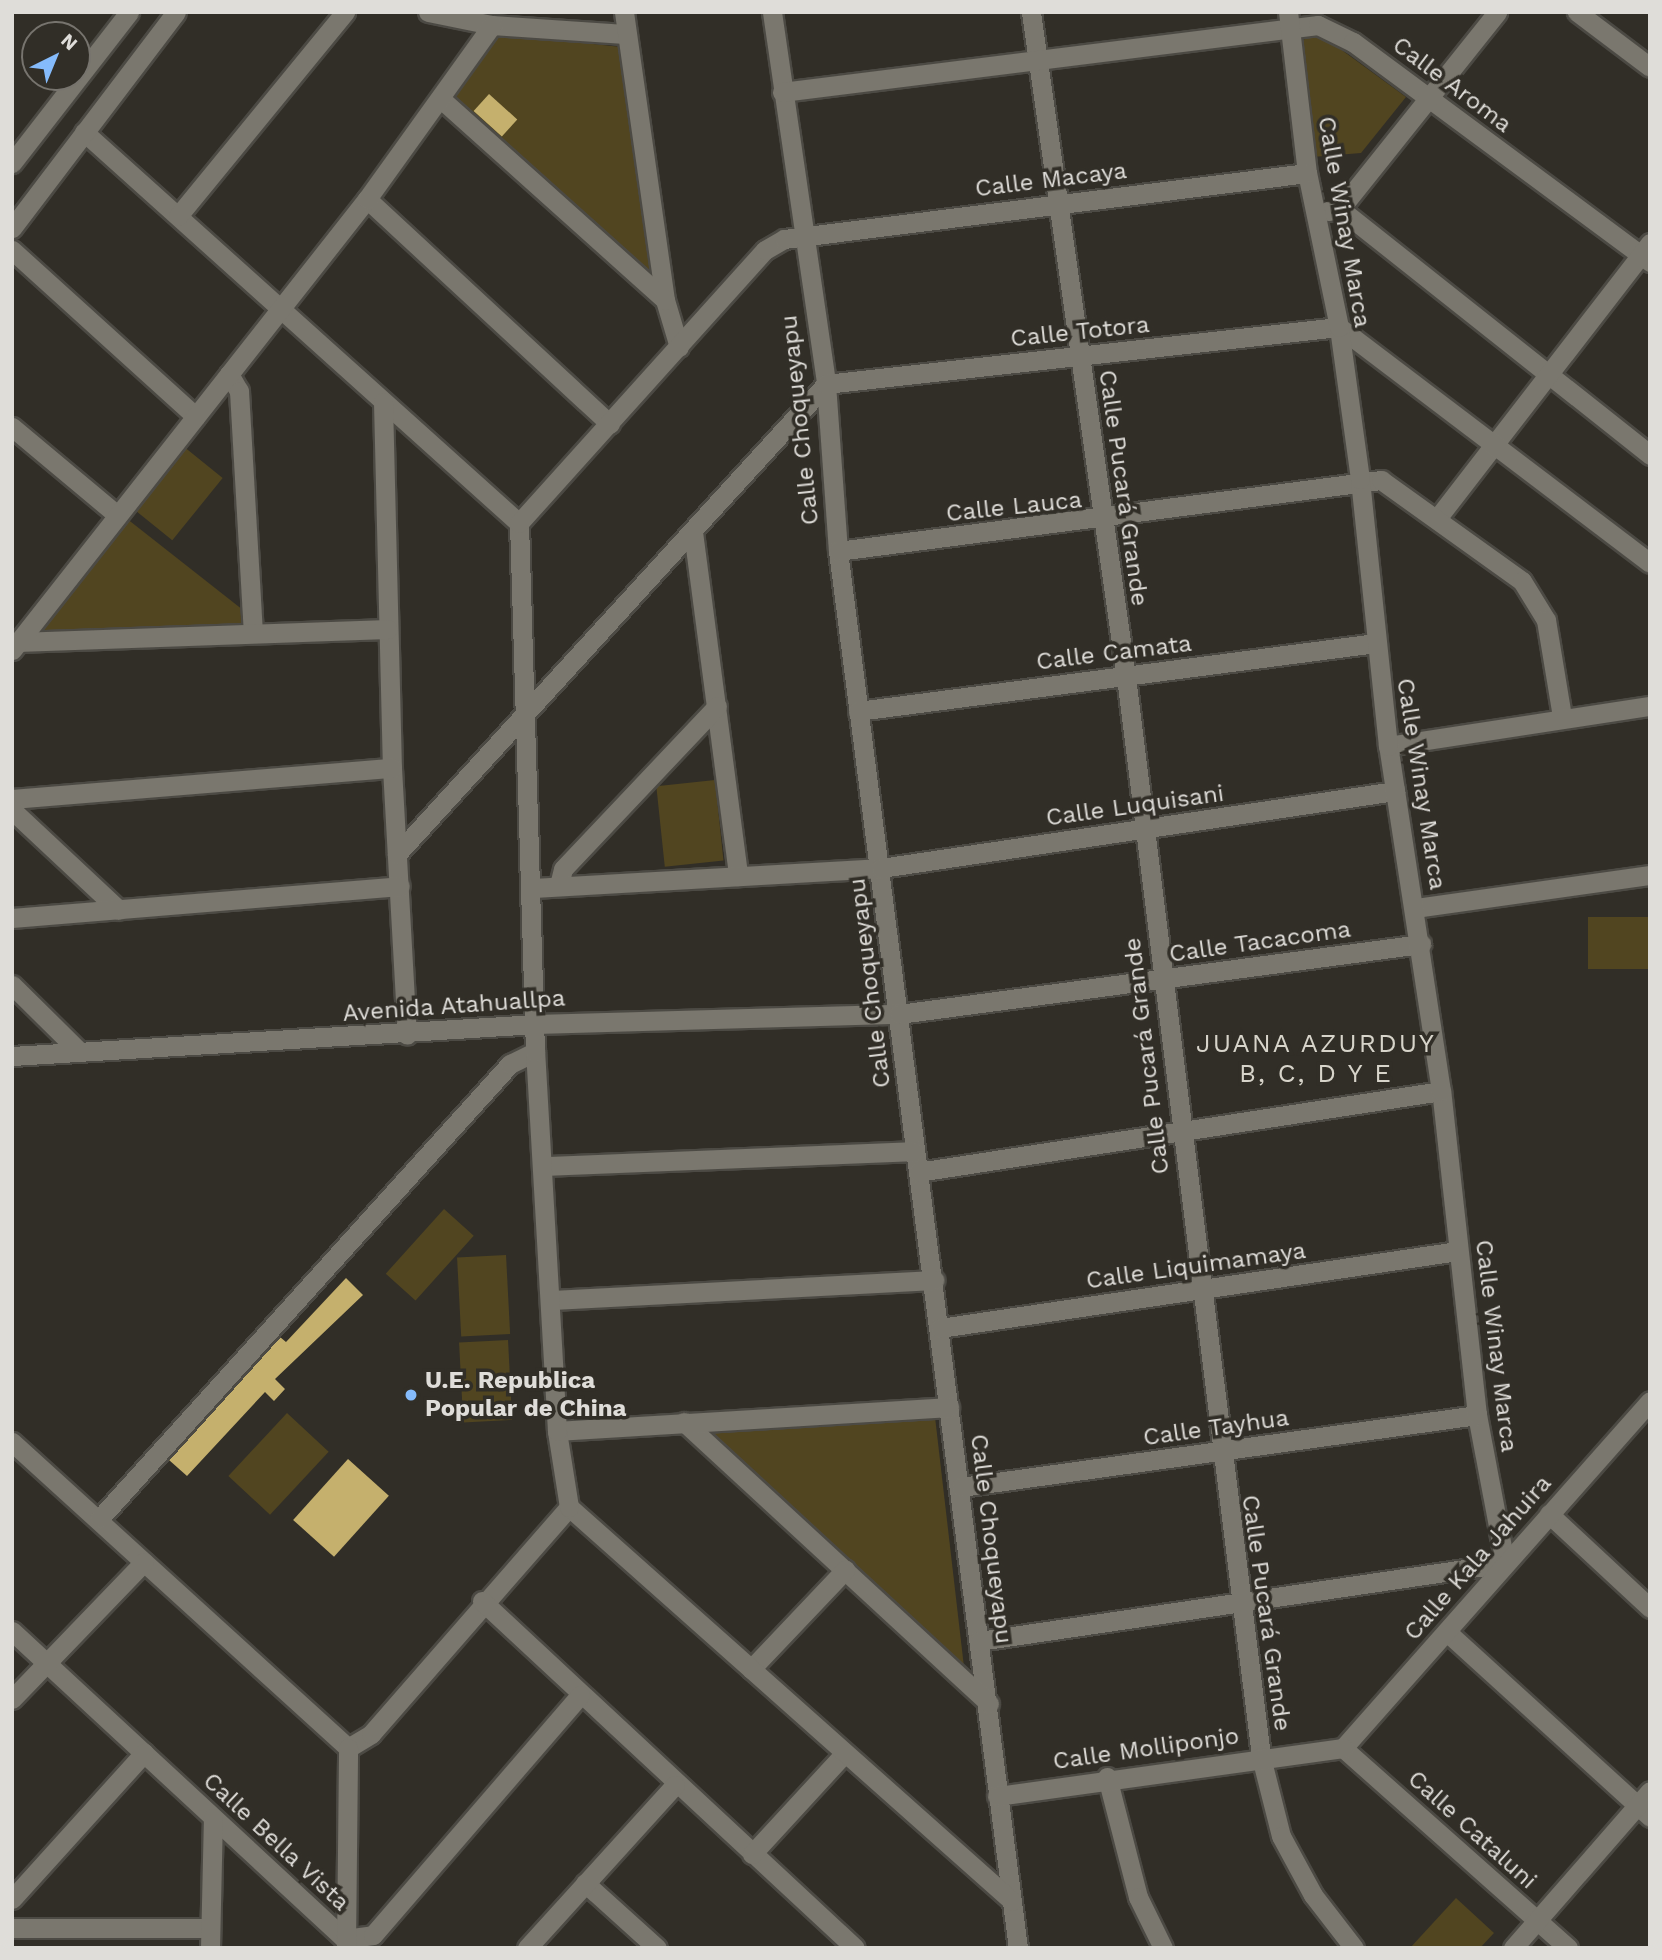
<!DOCTYPE html>
<html>
<head>
<meta charset="utf-8">
<style>
	body { margin:0 }
	#map { position:relative; width:1662px; height:1960px; overflow:hidden; background:#312e27; font-family:"Work Sans",sans-serif }
	div>[style] { position:absolute }
	.green>* { inset:0; background:#514520; transform-origin:0 0 }
	.building>* { inset:0; background:#c5b06d; transform-origin:0 0 }
	.roads { filter:drop-shadow(2px 0 #4c4a44) drop-shadow(-2px 0 #4c4a44) drop-shadow(0 2px #4c4a44) drop-shadow(0 -2px #4c4a44) }
	.minor>* { height:19px; margin:-9.5px; padding:0 9.5px; transform-origin:9.5px; border-radius:9.5px; background:#7a776e }
	.dots>* { width:19px; height:19px; translate:-50% -50%; box-sizing:border-box; border:4px solid #312e27; border-radius:50% }
	span { translate:-50% -50%; white-space:nowrap; text-align:center; line-height:1.15; -webkit-text-stroke:7px #312e27; paint-order:stroke }
	.street-label { font-size:24px; color:#dfddd9 }
	.poi-label { font-size:24px; color:#dfddd9; font-weight:700 }
	.left { translate:0 -50%; text-align:left }
	.neighbourhood-label { font-size:26px; color:#d7d4ca; letter-spacing:2px }
	.frame { position:absolute; inset:0; border:14px solid #dfddd9; pointer-events:none }
	.north { position:absolute; left:21px; top:21px; width:70px; height:70px; box-sizing:border-box; background:#312e27; border:2px solid #77746e; border-radius:50%; rotate:43deg; font-size:19px; font-weight:700; line-height:28px; text-align:center; color:#dfddd9 }
	.north::after { content:''; display:block; margin:auto; width:24px; height:32px; background:#85bbfb; clip-path:polygon(50% 0,100% 100%,50% 72%,0 100%) }
</style>
</head>
<body>
<div id="map">
	<div class="green">
		<i style="clip-path:polygon(500px 34px,621px 47px,652px 277px,450px 98px)"></i>
		<i style="clip-path:polygon(1308px 35px,1324px 37px,1406px 97px,1361px 153px,1312px 157px,1301px 43px)"></i>
		<i style="left:183px;top:446px;width:51px;height:80px;rotate:39deg"></i>
		<i style="clip-path:polygon(126px 518px,243px 610px,241px 624px,43px 633px,39px 626px)"></i>
		<i style="left:715px;top:780px;width:81px;height:59px;rotate:84deg"></i>
		<i style="left:1650px;top:917px;width:52px;height:62px;rotate:90deg"></i>
		<i style="left:444px;top:1209px;width:40px;height:87px;rotate:42deg"></i>
		<i style="left:506px;top:1255px;width:79px;height:49px;rotate:87deg"></i>
		<i style="left:508px;top:1340px;width:80px;height:49px;rotate:87deg"></i>
		<i style="left:287px;top:1413px;width:57px;height:86px;rotate:43deg"></i>
		<i style="clip-path:polygon(935px 1417px,964px 1667px,710px 1433px)"></i>
		<i style="clip-path:polygon(1456px 1898px,1494px 1933px,1480px 1948px,1410px 1948px)"></i>
	</div>
	<div class="building">
		<i style="left:489px;top:94px;width:38px;height:23px;rotate:42deg"></i>
		<i style="clip-path:polygon(346px 1278px,363px 1295px,275px 1379px,285px 1389px,274px 1401px,265px 1392px,187px 1476px,169px 1460px,280px 1337px,286px 1342px)"></i>
		<i style="left:348px;top:1459px;width:55px;height:82px;rotate:42deg"></i>
	</div>
	<div class="roads">
		<div class="minor">
			<i style="left:428px;top:12px;width:65px;rotate:11.5deg"></i>
			<i style="left:492px;top:25px;width:133px;rotate:3.9deg"></i>
			<i style="left:624px;top:12px;width:291px;rotate:81.9deg"></i>
			<i style="left:665px;top:300px;width:49px;rotate:73.4deg"></i>
			<i style="left:772px;top:12px;width:376px;rotate:81.7deg"></i>
			<i style="left:826px;top:384px;width:167px;rotate:85.9deg"></i>
			<i style="left:838px;top:551px;width:1409px;rotate:82.66deg"></i>
			<i style="left:1031px;top:12px;width:672px;rotate:81.87deg"></i>
			<i style="left:1126px;top:677px;width:1088px;rotate:82.87deg"></i>
			<i style="left:1261px;top:1757px;width:81px;rotate:75.8deg"></i>
			<i style="left:1281px;top:1836px;width:67px;rotate:61.5deg"></i>
			<i style="left:1313px;top:1895px;width:67px;rotate:52.3deg"></i>
			<i style="left:1577px;top:12px;width:91px;rotate:37deg"></i>
			<i style="left:782px;top:92px;width:540px;rotate:-7.13deg"></i>
			<i style="left:1318px;top:25px;width:39px;rotate:26deg"></i>
			<i style="left:1353px;top:42px;width:370px;rotate:36.5deg"></i>
			<i style="left:441px;top:99px;width:301px;rotate:41.9deg"></i>
			<i style="left:84px;top:132px;width:585px;rotate:41.95deg"></i>
			<i style="left:12px;top:163px;width:191px;rotate:-52.2deg"></i>
			<i style="left:367px;top:199px;width:331px;rotate:42.8deg"></i>
			<i style="left:1340px;top:209px;width:396px;rotate:38.4deg"></i>
			<i style="left:1328px;top:211px;width:12px;rotate:-9deg"></i>
			<i style="left:1340px;top:209px;width:252px;rotate:-51.4deg"></i>
			<i style="left:178px;top:216px;width:264px;rotate:-50.7deg"></i>
			<i style="left:12px;top:228px;width:271px;rotate:-52.8deg"></i>
			<i style="left:12px;top:250px;width:248px;rotate:42.2deg"></i>
			<i style="left:229px;top:374px;width:20px;rotate:60deg"></i>
			<i style="left:239px;top:391px;width:242px;rotate:86.7deg"></i>
			<i style="left:383px;top:402px;width:366px;rotate:88.6deg"></i>
			<i style="left:392px;top:768px;width:267px;rotate:86.8deg"></i>
			<i style="left:12px;top:427px;width:136px;rotate:39.9deg"></i>
			<i style="left:1439px;top:516px;width:345px;rotate:-52.3deg"></i>
			<i style="left:693px;top:532px;width:347px;rotate:82.5deg"></i>
			<i style="left:838px;top:551px;width:548px;rotate:-7.45deg"></i>
			<i style="left:1381px;top:480px;width:173px;rotate:35.6deg"></i>
			<i style="left:1522px;top:581px;width:46px;rotate:58.4deg"></i>
			<i style="left:1546px;top:620px;width:98px;rotate:80.6deg"></i>
			<i style="left:17px;top:642px;width:371px;rotate:-2deg"></i>
			<i style="left:12px;top:650px;width:574px;rotate:-51.79deg"></i>
			<i style="left:367px;top:199px;width:214px;rotate:-54.3deg"></i>
			<i style="left:858px;top:711px;width:522px;rotate:-7.48deg"></i>
			<i style="left:1388px;top:746px;width:265px;rotate:-8.7deg"></i>
			<i style="left:12px;top:799px;width:381px;rotate:-4.7deg"></i>
			<i style="left:12px;top:810px;width:146px;rotate:43.1deg"></i>
			<i style="left:397px;top:854px;width:636px;rotate:-47.61deg"></i>
			<i style="left:826px;top:384px;width:516px;rotate:-6.34deg"></i>
			<i style="left:1339px;top:327px;width:390px;rotate:37.2deg"></i>
			<i style="left:559px;top:885px;width:16px;rotate:-76deg"></i>
			<i style="left:563px;top:869px;width:224px;rotate:-46.6deg"></i>
			<i style="left:534px;top:888px;width:348px;rotate:-3.3deg"></i>
			<i style="left:881px;top:868px;width:520px;rotate:-8.52deg"></i>
			<i style="left:1415px;top:908px;width:237px;rotate:-8deg"></i>
			<i style="left:12px;top:918px;width:389px;rotate:-4.7deg"></i>
			<i style="left:12px;top:985px;width:94px;rotate:44.6deg"></i>
			<i style="left:12px;top:1056px;width:525px;rotate:-3.49deg"></i>
			<i style="left:536px;top:1024px;width:363px;rotate:-1.6deg"></i>
			<i style="left:899px;top:1014px;width:527px;rotate:-7.64deg"></i>
			<i style="left:546px;top:1166px;width:368px;rotate:-2.3deg"></i>
			<i style="left:918px;top:1172px;width:529px;rotate:-8.8deg"></i>
			<i style="left:552px;top:1300px;width:383px;rotate:-3deg"></i>
			<i style="left:940px;top:1328px;width:524px;rotate:-8.46deg"></i>
			<i style="left:684px;top:1422px;width:415px;rotate:42.7deg"></i>
			<i style="left:557px;top:1431px;width:393px;rotate:-3.5deg"></i>
			<i style="left:12px;top:1442px;width:454px;rotate:42.3deg"></i>
			<i style="left:348px;top:1748px;width:27px;rotate:-31deg"></i>
			<i style="left:371px;top:1734px;width:301px;rotate:-48.9deg"></i>
			<i style="left:961px;top:1487px;width:521px;rotate:-7.94deg"></i>
			<i style="left:1549px;top:1514px;width:138px;rotate:42.9deg"></i>
			<i style="left:100px;top:1518px;width:612px;rotate:-47.92deg"></i>
			<i style="left:510px;top:1064px;width:28px;rotate:-26deg"></i>
			<i style="left:482px;top:1601px;width:509px;rotate:42.93deg"></i>
			<i style="left:12px;top:1631px;width:454px;rotate:42.8deg"></i>
			<i style="left:345px;top:1939px;width:28px;rotate:-8deg"></i>
			<i style="left:373px;top:1935px;width:317px;rotate:-49.2deg"></i>
			<i style="left:1447px;top:1632px;width:275px;rotate:42.3deg"></i>
			<i style="left:979px;top:1641px;width:532px;rotate:-8.43deg"></i>
			<i style="left:1505px;top:1563px;width:151px;rotate:-100.7deg"></i>
			<i style="left:1477px;top:1415px;width:326px;rotate:-96.3deg"></i>
			<i style="left:1441px;top:1091px;width:349px;rotate:-98.7deg"></i>
			<i style="left:1388px;top:746px;width:268px;rotate:-96deg"></i>
			<i style="left:1360px;top:479px;width:153px;rotate:-97.9deg"></i>
			<i style="left:1339px;top:327px;width:157px;rotate:-101.7deg"></i>
			<i style="left:1307px;top:173px;width:162px;rotate:-96.7deg"></i>
			<i style="left:751px;top:1669px;width:137px;rotate:-46.5deg"></i>
			<i style="left:12px;top:1699px;width:190px;rotate:-46.1deg"></i>
			<i style="left:1343px;top:1748px;width:463px;rotate:-48.5deg"></i>
			<i style="left:1343px;top:1748px;width:301px;rotate:41.6deg"></i>
			<i style="left:1107px;top:1777px;width:124px;rotate:75.5deg"></i>
			<i style="left:1138px;top:1897px;width:57px;rotate:63.9deg"></i>
			<i style="left:997px;top:1796px;width:349px;rotate:-7.9deg"></i>
			<i style="left:752px;top:1854px;width:137px;rotate:-47.4deg"></i>
			<i style="left:585px;top:1883px;width:97px;rotate:42.1deg"></i>
			<i style="left:12px;top:1899px;width:197px;rotate:-47.9deg"></i>
			<i style="left:1012px;top:1901px;width:593px;rotate:-138.35deg"></i>
			<i style="left:569px;top:1507px;width:77px;rotate:-99deg"></i>
			<i style="left:557px;top:1431px;width:380px;rotate:-93.3deg"></i>
			<i style="left:535px;top:1052px;width:529px;rotate:-91.73deg"></i>
			<i style="left:519px;top:523px;width:367px;rotate:-48deg"></i>
			<i style="left:765px;top:250px;width:22px;rotate:-30deg"></i>
			<i style="left:784px;top:239px;width:527px;rotate:-7.19deg"></i>
			<i style="left:12px;top:1928px;width:198px"></i>
			<i style="left:346px;top:1947px;width:199px;rotate:-89.4deg"></i>
			<i style="left:210px;top:1948px;width:130px;rotate:-88.7deg"></i>
			<i style="left:527px;top:1948px;width:220px;rotate:-47.8deg"></i>
			<i style="left:1513px;top:1948px;width:208px;rotate:-48.9deg"></i>
		</div>
	</div>
	<div class="dots">
		<i style="left:411px;top:1395px;background:#85bbfb"></i>
	</div>
	<div class="street-label">
		<span style="left:1452px;top:85px;rotate:37deg">Calle Aroma</span>
		<span style="left:1051px;top:180px;rotate:-7deg">Calle Macaya</span>
		<span style="left:1344px;top:222px;rotate:80deg">Calle Winay Marca</span>
		<span style="left:1080px;top:332px;rotate:-6deg">Calle Totora</span>
		<span style="left:800px;top:420px;rotate:-96deg">Calle Choqueyapu</span>
		<span style="left:1123px;top:488px;rotate:82deg">Calle Pucará Grande</span>
		<span style="left:1014px;top:507px;rotate:-6deg">Calle Lauca</span>
		<span style="left:1114px;top:653px;rotate:-7deg">Calle Camata</span>
		<span style="left:1421px;top:784px;rotate:81deg">Calle Winay Marca</span>
		<span style="left:1135px;top:806px;rotate:-8deg">Calle Luquisani</span>
		<span style="left:1260px;top:942px;rotate:-8deg">Calle Tacacoma</span>
		<span style="left:870px;top:983px;rotate:-97deg">Calle Choqueyapu</span>
		<span style="left:454px;top:1006px;rotate:-4deg">Avenida Atahuallpa</span>
		<span style="left:1147px;top:1056px;rotate:-97deg">Calle Pucará Grande</span>
		<span style="left:1196px;top:1266px;rotate:-8deg">Calle Liquimamaya</span>
		<span style="left:1496px;top:1346px;rotate:83deg">Calle Winay Marca</span>
		<span style="left:1216px;top:1428px;rotate:-8deg">Calle Tayhua</span>
		<span style="left:991px;top:1539px;rotate:83deg">Calle Choqueyapu</span>
		<span style="left:1478px;top:1558px;rotate:-49deg">Calle Kala Jahuira</span>
		<span style="left:1266px;top:1613px;rotate:82deg">Calle Pucará Grande</span>
		<span style="left:1146px;top:1749px;rotate:-8deg">Calle Molliponjo</span>
		<span style="left:1472px;top:1830px;rotate:42deg">Calle Cataluni</span>
		<span style="left:276px;top:1842px;rotate:43deg">Calle Bella Vista</span>
	</div>
	<div class="poi-label">
		<span class="left" style="left:425px;top:1395px">U.E. Republica<br>Popular de China</span>
	</div>
	<div class="neighbourhood-label">
		<span style="left:1316px;top:1059px">JUANA AZURDUY<br>B, C, D Y E</span>
	</div>
	<div class="frame"></div>
	<div class="north">N</div>
</div>
</body>
</html>
